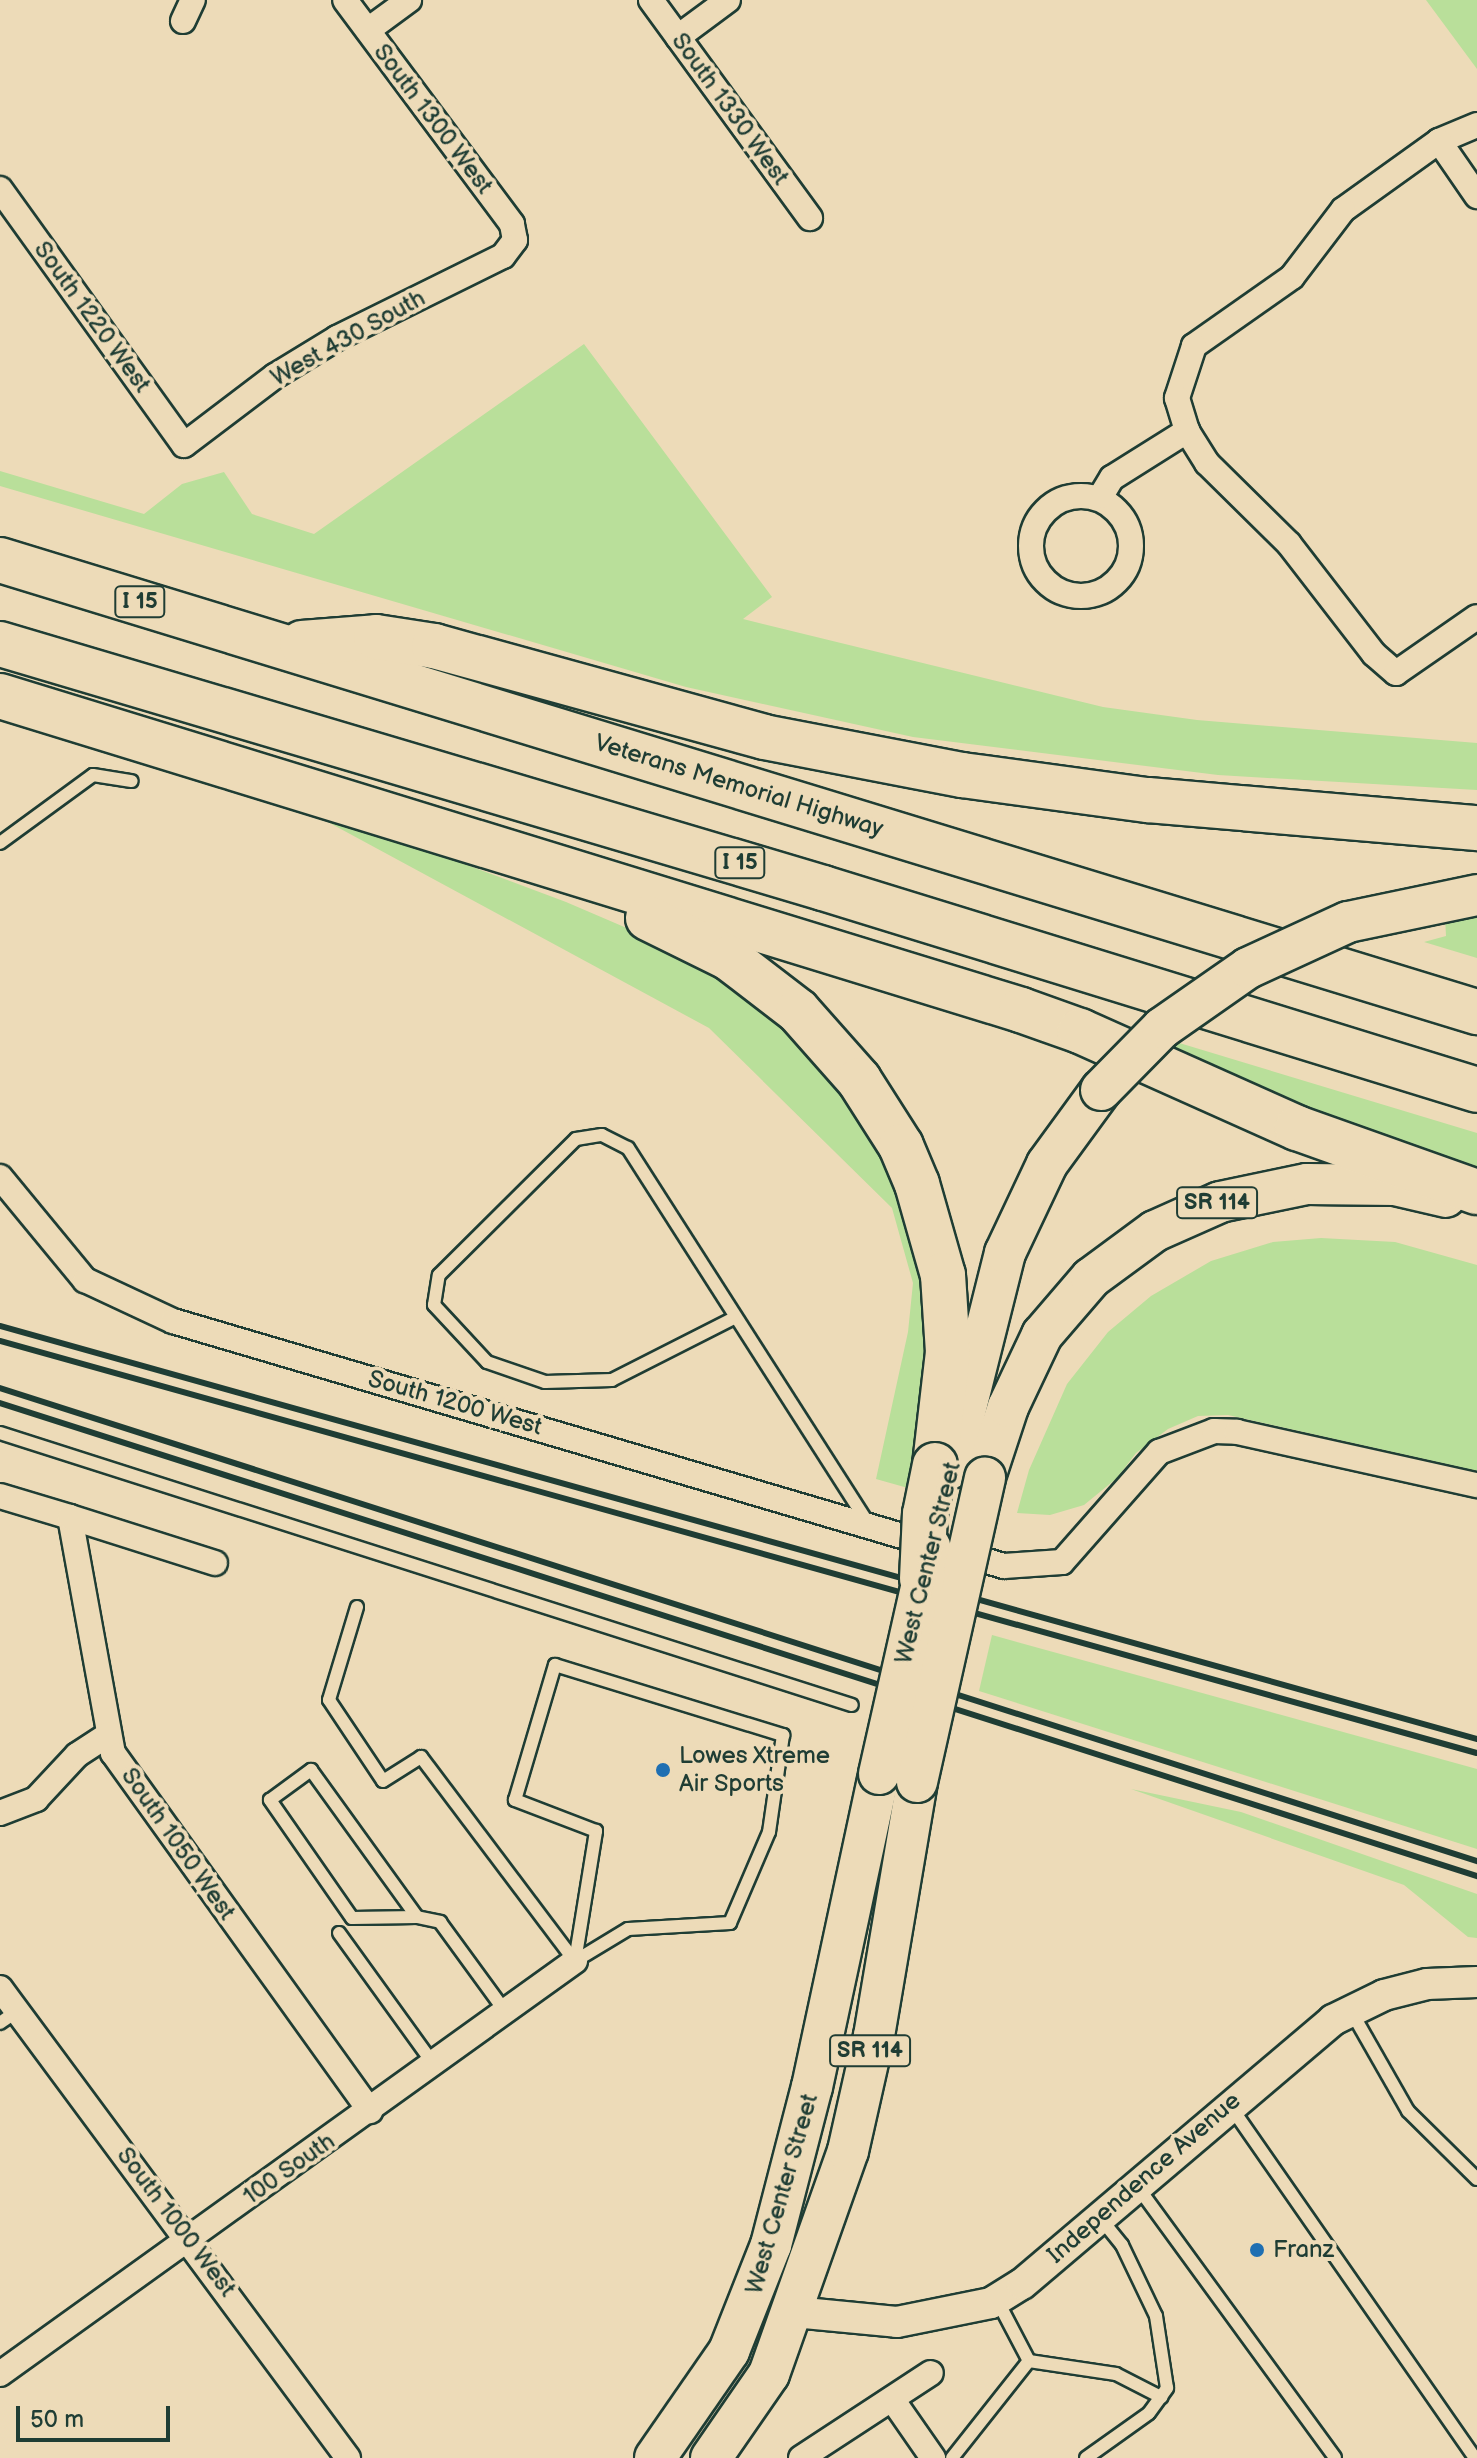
<!DOCTYPE html>
<html>
<head>
<meta charset="utf-8">
<style>
	body { margin:0 }
	#map { position:relative; width:1477px; height:2458px; overflow:hidden; background:#eddbb8; font-family:"Balsamiq Sans",sans-serif }
	div>[style] { position:absolute }
	.green>* { inset:0; background:#b9df9a }
	.roads { filter:drop-shadow(2px 0 #1f3d34) drop-shadow(-2px 0 #1f3d34) drop-shadow(0 2px #1f3d34) drop-shadow(0 -2px #1f3d34) }
	.service>* { height:12px; margin:-6px; padding:0 6px; transform-origin:6px; border-radius:6px; background:#eddbb8 }
	.minor>* { height:24px; margin:-12px; padding:0 12px; transform-origin:12px; border-radius:12px; background:#eddbb8 }
	.minor>.ring { margin:-12px; padding:0; box-sizing:content-box; background:none; border:24px solid #eddbb8; border-radius:50% }
	.tertiary>* { height:30px; margin:-15px; padding:0 15px; transform-origin:15px; border-radius:15px; background:#eddbb8 }
	.primary>* { height:40px; margin:-20px; padding:0 20px; transform-origin:20px; border-radius:20px; background:#eddbb8 }
	.motorway>* { height:44px; margin:-22px; padding:0 22px; transform-origin:22px; border-radius:22px; background:#eddbb8 }
	.rail>* { height:6px; margin:-3px; padding:0 3px; transform-origin:3px; border-radius:3px; background:#1f3d34 }
	.bridges { filter:drop-shadow(2px 0 #1f3d34) drop-shadow(-2px 0 #1f3d34) drop-shadow(0 2px #1f3d34) drop-shadow(0 -2px #1f3d34) }
	.primary-bridge>* { height:40px; margin:-20px; padding:0 20px; transform-origin:20px; border-radius:20px; background:#eddbb8 }
	.motorway-bridge>* { height:44px; margin:-22px; padding:0 22px; transform-origin:22px; border-radius:22px; background:#eddbb8 }
	.dots>* { width:22px; height:22px; translate:-50% -50%; box-sizing:border-box; border:4px solid #eddbb8; border-radius:50% }
	span { translate:-50% -50%; white-space:nowrap; text-align:center; line-height:1.15; -webkit-text-stroke:8px #eddbb8; paint-order:stroke }
	.shield-label span { padding:2px 6px; background:#eddbb8; border:2px solid; border-radius:6px; -webkit-text-stroke-width:0 }
	.shield-label { font-size:22px; color:#1f3d34; font-weight:700 }
	.street-label { font-size:24px; color:#1f3d34 }
	.poi-label { font-size:24px; color:#1f3d34 }
	.left { translate:0 -50%; text-align:left }
	.scale { position:absolute; left:16px; top:2406px; width:154px; height:36px; box-sizing:border-box; border:4px solid #1f3d34; border-top:0; padding-left:10px; font-size:24px; line-height:28px; white-space:nowrap; color:#1f3d34; -webkit-text-stroke:6px #eddbb8; paint-order:stroke }
</style>
</head>
<body>
<div id="map">
	<div class="green">
		<i style="clip-path:polygon(1426px 0,1477px 0,1477px 69px)"></i>
		<i style="clip-path:polygon(584px 344px,772px 597px,743px 619px,1103px 707px,1197px 720px,1477px 743px,1477px 790px,1218px 775px,913px 737px,686px 687px,0 486px,0 471px,144px 514px,182px 484px,224px 472px,252px 514px,314px 534px)"></i>
		<i style="clip-path:polygon(0 719px,392px 837px,566px 902px,685px 953px,792px 1023px,898px 1182px,912px 1220px,933px 1328px,915px 1490px,876px 1479px,908px 1332px,913px 1283px,892px 1208px,709px 1028px,326px 821px)"></i>
		<i style="clip-path:polygon(1477px 912px,1477px 958px,1424px 942px,1446px 936px,1445px 916px)"></i>
		<i style="clip-path:polygon(1176px 1042px,1477px 1133px,1477px 1177px,1163px 1054px)"></i>
		<i style="clip-path:polygon(1321px 1238px,1395px 1242px,1477px 1265px,1477px 1471px,1228px 1415px,1198px 1416px,1168px 1429px,1136px 1453px,1117px 1478px,1084px 1505px,1050px 1515px,1017px 1513px,1029px 1470px,1067px 1384px,1108px 1332px,1151px 1296px,1211px 1261px,1273px 1242px)"></i>
		<i style="clip-path:polygon(992px 1635px,1477px 1769px,1477px 1849px,979px 1691px)"></i>
		<i style="clip-path:polygon(1131px 1789px,1241px 1812px,1477px 1894px,1477px 1938px,1468px 1937px,1404px 1885px)"></i>
	</div>
	<div class="roads">
		<div class="service">
			<i style="left:0;top:843px;width:115px;rotate:-36.2deg"></i>
			<i style="left:93px;top:775px;width:39px;rotate:9deg"></i>
			<i style="left:734px;top:1318px;width:137px;rotate:153.1deg"></i>
			<i style="left:612px;top:1380px;width:67px;rotate:178.3deg"></i>
			<i style="left:545px;top:1382px;width:61px;rotate:-161deg"></i>
			<i style="left:487px;top:1362px;width:78px;rotate:-132.9deg"></i>
			<i style="left:434px;top:1305px;width:30px;rotate:-81deg"></i>
			<i style="left:439px;top:1275px;width:193px;rotate:-44.8deg"></i>
			<i style="left:576px;top:1139px;width:26px;rotate:-9deg"></i>
			<i style="left:602px;top:1135px;width:29px;rotate:27deg"></i>
			<i style="left:628px;top:1148px;width:444px;rotate:57.4deg"></i>
			<i style="left:0;top:1433px;width:894px;rotate:17.71deg"></i>
			<i style="left:357px;top:1607px;width:97px;rotate:106.8deg"></i>
			<i style="left:329px;top:1700px;width:97px;rotate:56.3deg"></i>
			<i style="left:383px;top:1781px;width:45px;rotate:-32.3deg"></i>
			<i style="left:421px;top:1757px;width:256px;rotate:53deg"></i>
			<i style="left:555px;top:1665px;width:239px;rotate:17.1deg"></i>
			<i style="left:783px;top:1735px;width:98px;rotate:98.2deg"></i>
			<i style="left:769px;top:1832px;width:99px;rotate:113.2deg"></i>
			<i style="left:730px;top:1923px;width:102px;rotate:176.6deg"></i>
			<i style="left:628px;top:1929px;width:62px;rotate:148.9deg"></i>
			<i style="left:575px;top:1961px;width:132px;rotate:-80.8deg"></i>
			<i style="left:596px;top:1831px;width:87px;rotate:-159.1deg"></i>
			<i style="left:515px;top:1800px;width:141px;rotate:-73.5deg"></i>
			<i style="left:417px;top:1917px;width:65px;rotate:179.1deg"></i>
			<i style="left:352px;top:1918px;width:144px;rotate:-124.8deg"></i>
			<i style="left:270px;top:1800px;width:51px;rotate:-36.2deg"></i>
			<i style="left:311px;top:1770px;width:181px;rotate:54.2deg"></i>
			<i style="left:417px;top:1917px;width:24px;rotate:12deg"></i>
			<i style="left:440px;top:1922px;width:114px;rotate:53.9deg"></i>
			<i style="left:339px;top:1933px;width:164px;rotate:54.2deg"></i>
			<i style="left:1351px;top:2011px;width:115px;rotate:60.3deg"></i>
			<i style="left:1408px;top:2111px;width:97px;rotate:44.6deg"></i>
			<i style="left:0;top:2023px;width:21px;rotate:-35deg"></i>
			<i style="left:1231px;top:2107px;width:427px;rotate:55.2deg"></i>
			<i style="left:1137px;top:2186px;width:336px;rotate:53.9deg"></i>
			<i style="left:1029px;top:2361px;width:88px;rotate:8.5deg"></i>
			<i style="left:1116px;top:2374px;width:51px;rotate:27.1deg"></i>
			<i style="left:952px;top:2458px;width:124px;rotate:-51.6deg"></i>
			<i style="left:1029px;top:2361px;width:69px;rotate:-117.7deg"></i>
			<i style="left:1086px;top:2458px;width:77px;rotate:-35.5deg"></i>
			<i style="left:1149px;top:2413px;width:31px;rotate:-54deg"></i>
			<i style="left:1167px;top:2388px;width:73px;rotate:-98.7deg"></i>
			<i style="left:1156px;top:2316px;width:79px;rotate:-115.6deg"></i>
			<i style="left:1122px;top:2245px;width:35px;rotate:-129deg"></i>
		</div>
		<div class="minor">
			<i style="left:651px;top:0;width:270px;rotate:53.9deg"></i>
			<i style="left:183px;top:21px;width:23px;rotate:-65deg"></i>
			<i style="left:368px;top:30px;width:51px;rotate:-36.2deg"></i>
			<i style="left:678px;top:37px;width:62px;rotate:-36.5deg"></i>
			<i style="left:1477px;top:125px;width:41px;rotate:157.2deg"></i>
			<i style="left:1439px;top:141px;width:118px;rotate:144.3deg"></i>
			<i style="left:1343px;top:210px;width:84px;rotate:127.3deg"></i>
			<i style="left:1292px;top:277px;width:120px;rotate:144.9deg"></i>
			<i style="left:1194px;top:346px;width:55px;rotate:108.1deg"></i>
			<i style="left:1177px;top:398px;width:34px;rotate:73deg"></i>
			<i style="left:1187px;top:431px;width:38px;rotate:58deg"></i>
			<i style="left:1207px;top:463px;width:115px;rotate:44.6deg"></i>
			<i style="left:1289px;top:544px;width:139px;rotate:52.3deg"></i>
			<i style="left:1374px;top:654px;width:29px;rotate:41deg"></i>
			<i style="left:1396px;top:673px;width:98px;rotate:-34.7deg"></i>
			<i style="left:1439px;top:141px;width:67px;rotate:55.4deg"></i>
			<i style="left:0;top:189px;width:315px;rotate:54.3deg"></i>
			<i style="left:184px;top:445px;width:114px;rotate:-37.2deg"></i>
			<i style="left:275px;top:376px;width:73px;rotate:-31.5deg"></i>
			<i style="left:337px;top:338px;width:185px;rotate:-26.3deg"></i>
			<i style="left:503px;top:256px;width:20px;rotate:-53deg"></i>
			<i style="left:515px;top:240px;width:16px;rotate:-101deg"></i>
			<i style="left:512px;top:224px;width:279px;rotate:-126.7deg"></i>
			<i class="ring" style="left:1031px;top:496px;width:76px;height:76px"></i>
			<i style="left:1101px;top:496px;width:21px;rotate:-59deg"></i>
			<i style="left:1112px;top:478px;width:89px;rotate:-32.1deg"></i>
			<i style="left:0;top:1177px;width:134px;rotate:50.5deg"></i>
			<i style="left:85px;top:1280px;width:97px;rotate:25deg"></i>
			<i style="left:173px;top:1321px;width:866px;rotate:16.43deg"></i>
			<i style="left:1004px;top:1566px;width:58px;rotate:-3.9deg"></i>
			<i style="left:1062px;top:1562px;width:147px;rotate:-48.6deg"></i>
			<i style="left:1159px;top:1452px;width:59px;rotate:-20.9deg"></i>
			<i style="left:1214px;top:1431px;width:23px;rotate:2deg"></i>
			<i style="left:1237px;top:1432px;width:246px;rotate:12.5deg"></i>
			<i style="left:0;top:1496px;width:73px;rotate:16.7deg"></i>
			<i style="left:70px;top:1517px;width:240px;rotate:79.7deg"></i>
			<i style="left:113px;top:1753px;width:441px;rotate:54.3deg"></i>
			<i style="left:70px;top:1517px;width:152px;rotate:17.6deg"></i>
			<i style="left:0;top:1813px;width:39px;rotate:-21deg"></i>
			<i style="left:36px;top:1799px;width:60px;rotate:-47deg"></i>
			<i style="left:77px;top:1755px;width:38px;rotate:-33deg"></i>
			<i style="left:0;top:1988px;width:585px;rotate:53.48deg"></i>
			<i style="left:0;top:2374px;width:708px;rotate:-35.69deg"></i>
			<i style="left:892px;top:2399px;width:72px;rotate:55.2deg"></i>
			<i style="left:801px;top:2458px;width:155px;rotate:-33.2deg"></i>
		</div>
		<div class="tertiary">
			<i style="left:794px;top:2312px;width:103px;rotate:5.5deg"></i>
			<i style="left:897px;top:2322px;width:96px;rotate:-11.4deg"></i>
			<i style="left:991px;top:2303px;width:36px;rotate:-32deg"></i>
			<i style="left:1022px;top:2284px;width:408px;rotate:-40.3deg"></i>
			<i style="left:1333px;top:2020px;width:57px;rotate:-26.1deg"></i>
			<i style="left:1384px;top:1995px;width:44px;rotate:-14.3deg"></i>
			<i style="left:1427px;top:1984px;width:50px;rotate:-2.3deg"></i>
		</div>
		<div class="primary">
			<i style="left:951px;top:1468px;width:222px;rotate:-75.9deg"></i>
			<i style="left:1005px;top:1253px;width:98px;rotate:-64.7deg"></i>
			<i style="left:1047px;top:1164px;width:92px;rotate:-53.9deg"></i>
			<i style="left:985px;top:1477px;width:74px;rotate:-71.8deg"></i>
			<i style="left:1008px;top:1407px;width:80px;rotate:-64.7deg"></i>
			<i style="left:1042px;top:1335px;width:75px;rotate:-49.3deg"></i>
			<i style="left:1091px;top:1278px;width:79px;rotate:-36.3deg"></i>
			<i style="left:1155px;top:1231px;width:71px;rotate:-24deg"></i>
			<i style="left:1220px;top:1202px;width:89px;rotate:-11.7deg"></i>
			<i style="left:1307px;top:1184px;width:88px;rotate:0.7deg"></i>
			<i style="left:1395px;top:1185px;width:52px;rotate:13.2deg"></i>
			<i style="left:655px;top:2458px;width:130px;rotate:-55.3deg"></i>
			<i style="left:729px;top:2351px;width:114px;rotate:-68.4deg"></i>
			<i style="left:771px;top:2245px;width:163px;rotate:-75.5deg"></i>
			<i style="left:812px;top:2087px;width:320px;rotate:-77.9deg"></i>
			<i style="left:711px;top:2458px;width:102px;rotate:-55.4deg"></i>
			<i style="left:769px;top:2374px;width:237px;rotate:-70.5deg"></i>
			<i style="left:848px;top:2151px;width:118px;rotate:-77.3deg"></i>
			<i style="left:874px;top:2036px;width:258px;rotate:-80.4deg"></i>
		</div>
		<div class="motorway">
			<i style="left:0;top:560px;width:1545px;rotate:17.02deg"></i>
			<i style="left:302px;top:643px;width:74px;rotate:-4.6deg"></i>
			<i style="left:376px;top:637px;width:59px;rotate:8.8deg"></i>
			<i style="left:434px;top:646px;width:342px;rotate:15.4deg"></i>
			<i style="left:764px;top:737px;width:202px;rotate:10.9deg"></i>
			<i style="left:962px;top:775px;width:188px;rotate:7.7deg"></i>
			<i style="left:1148px;top:800px;width:330px;rotate:4.9deg"></i>
			<i style="left:0;top:644px;width:858px;rotate:16.51deg"></i>
			<i style="left:823px;top:888px;width:684px;rotate:17.16deg"></i>
			<i style="left:0;top:696px;width:1068px;rotate:17.09deg"></i>
			<i style="left:1021px;top:1010px;width:63px;rotate:19.6deg"></i>
			<i style="left:1080px;top:1031px;width:238px;rotate:24.1deg"></i>
			<i style="left:1297px;top:1128px;width:191px;rotate:19.6deg"></i>
			<i style="left:648px;top:918px;width:90px;rotate:26.3deg"></i>
			<i style="left:729px;top:958px;width:87px;rotate:37.5deg"></i>
			<i style="left:798px;top:1011px;width:92px;rotate:48.5deg"></i>
			<i style="left:859px;top:1080px;width:78px;rotate:57.5deg"></i>
			<i style="left:901px;top:1146px;width:41px;rotate:67.2deg"></i>
			<i style="left:917px;top:1184px;width:95px;rotate:74.1deg"></i>
			<i style="left:943px;top:1275px;width:77px;rotate:86.3deg"></i>
			<i style="left:948px;top:1352px;width:114px;rotate:96.6deg"></i>
		</div>
	</div>
	<div class="rail">
		<i style="left:0;top:1326px;width:1534px;rotate:15.62deg"></i>
		<i style="left:0;top:1341px;width:1533px;rotate:15.59deg"></i>
		<i style="left:0;top:1388px;width:1551px;rotate:17.76deg"></i>
		<i style="left:0;top:1403px;width:1551px;rotate:17.76deg"></i>
	</div>
	<div class="bridges">
		<div class="primary-bridge">
			<i style="left:1101px;top:1090px;width:87px;rotate:-45.5deg"></i>
			<i style="left:1162px;top:1028px;width:105px;rotate:-34.9deg"></i>
			<i style="left:1248px;top:968px;width:110px;rotate:-24.7deg"></i>
			<i style="left:1348px;top:922px;width:132px;rotate:-11.8deg"></i>
			<i style="left:879px;top:1774px;width:233px;rotate:-77.3deg"></i>
			<i style="left:917px;top:1782px;width:312px;rotate:-77.4deg"></i>
		</div>
		<div class="motorway-bridge">
			<i style="left:922px;top:1579px;width:65px;rotate:-87.4deg"></i>
			<i style="left:925px;top:1514px;width:50px;rotate:-78.5deg"></i>
		</div>
	</div>
	<div class="dots">
		<i style="left:663px;top:1770px;background:#1f6fb2"></i>
		<i style="left:1257px;top:2250px;background:#1f6fb2"></i>
	</div>
	<div class="shield-label">
		<span style="left:140px;top:602px">I 15</span>
		<span style="left:740px;top:863px">I 15</span>
		<span style="left:1217px;top:1203px">SR 114</span>
		<span style="left:870px;top:2051px">SR 114</span>
	</div>
	<div class="street-label">
		<span style="left:730px;top:109px;rotate:54deg">South 1330 West</span>
		<span style="left:433px;top:119px;rotate:53deg">South 1300 West</span>
		<span style="left:92px;top:317px;rotate:54deg">South 1220 West</span>
		<span style="left:348px;top:338px;rotate:-29deg">West 430 South</span>
		<span style="left:739px;top:786px;rotate:17deg">Veterans Memorial Highway</span>
		<span style="left:455px;top:1403px;rotate:16deg">South 1200 West</span>
		<span style="left:928px;top:1563px;rotate:-76deg">West Center Street</span>
		<span style="left:178px;top:1844px;rotate:55deg">South 1050 West</span>
		<span style="left:289px;top:2169px;rotate:-35deg">100 South</span>
		<span style="left:1144px;top:2178px;rotate:-41deg">Independence Avenue</span>
		<span style="left:782px;top:2194px;rotate:-74deg">West Center Street</span>
		<span style="left:176px;top:2222px;rotate:53deg">South 1000 West</span>
	</div>
	<div class="poi-label">
		<span class="left" style="left:679px;top:1770px">Lowes Xtreme<br>Air Sports</span>
		<span class="left" style="left:1273px;top:2250px">Franz</span>
	</div>
	<div class="scale">50 m</div>
</div>
</body>
</html>
